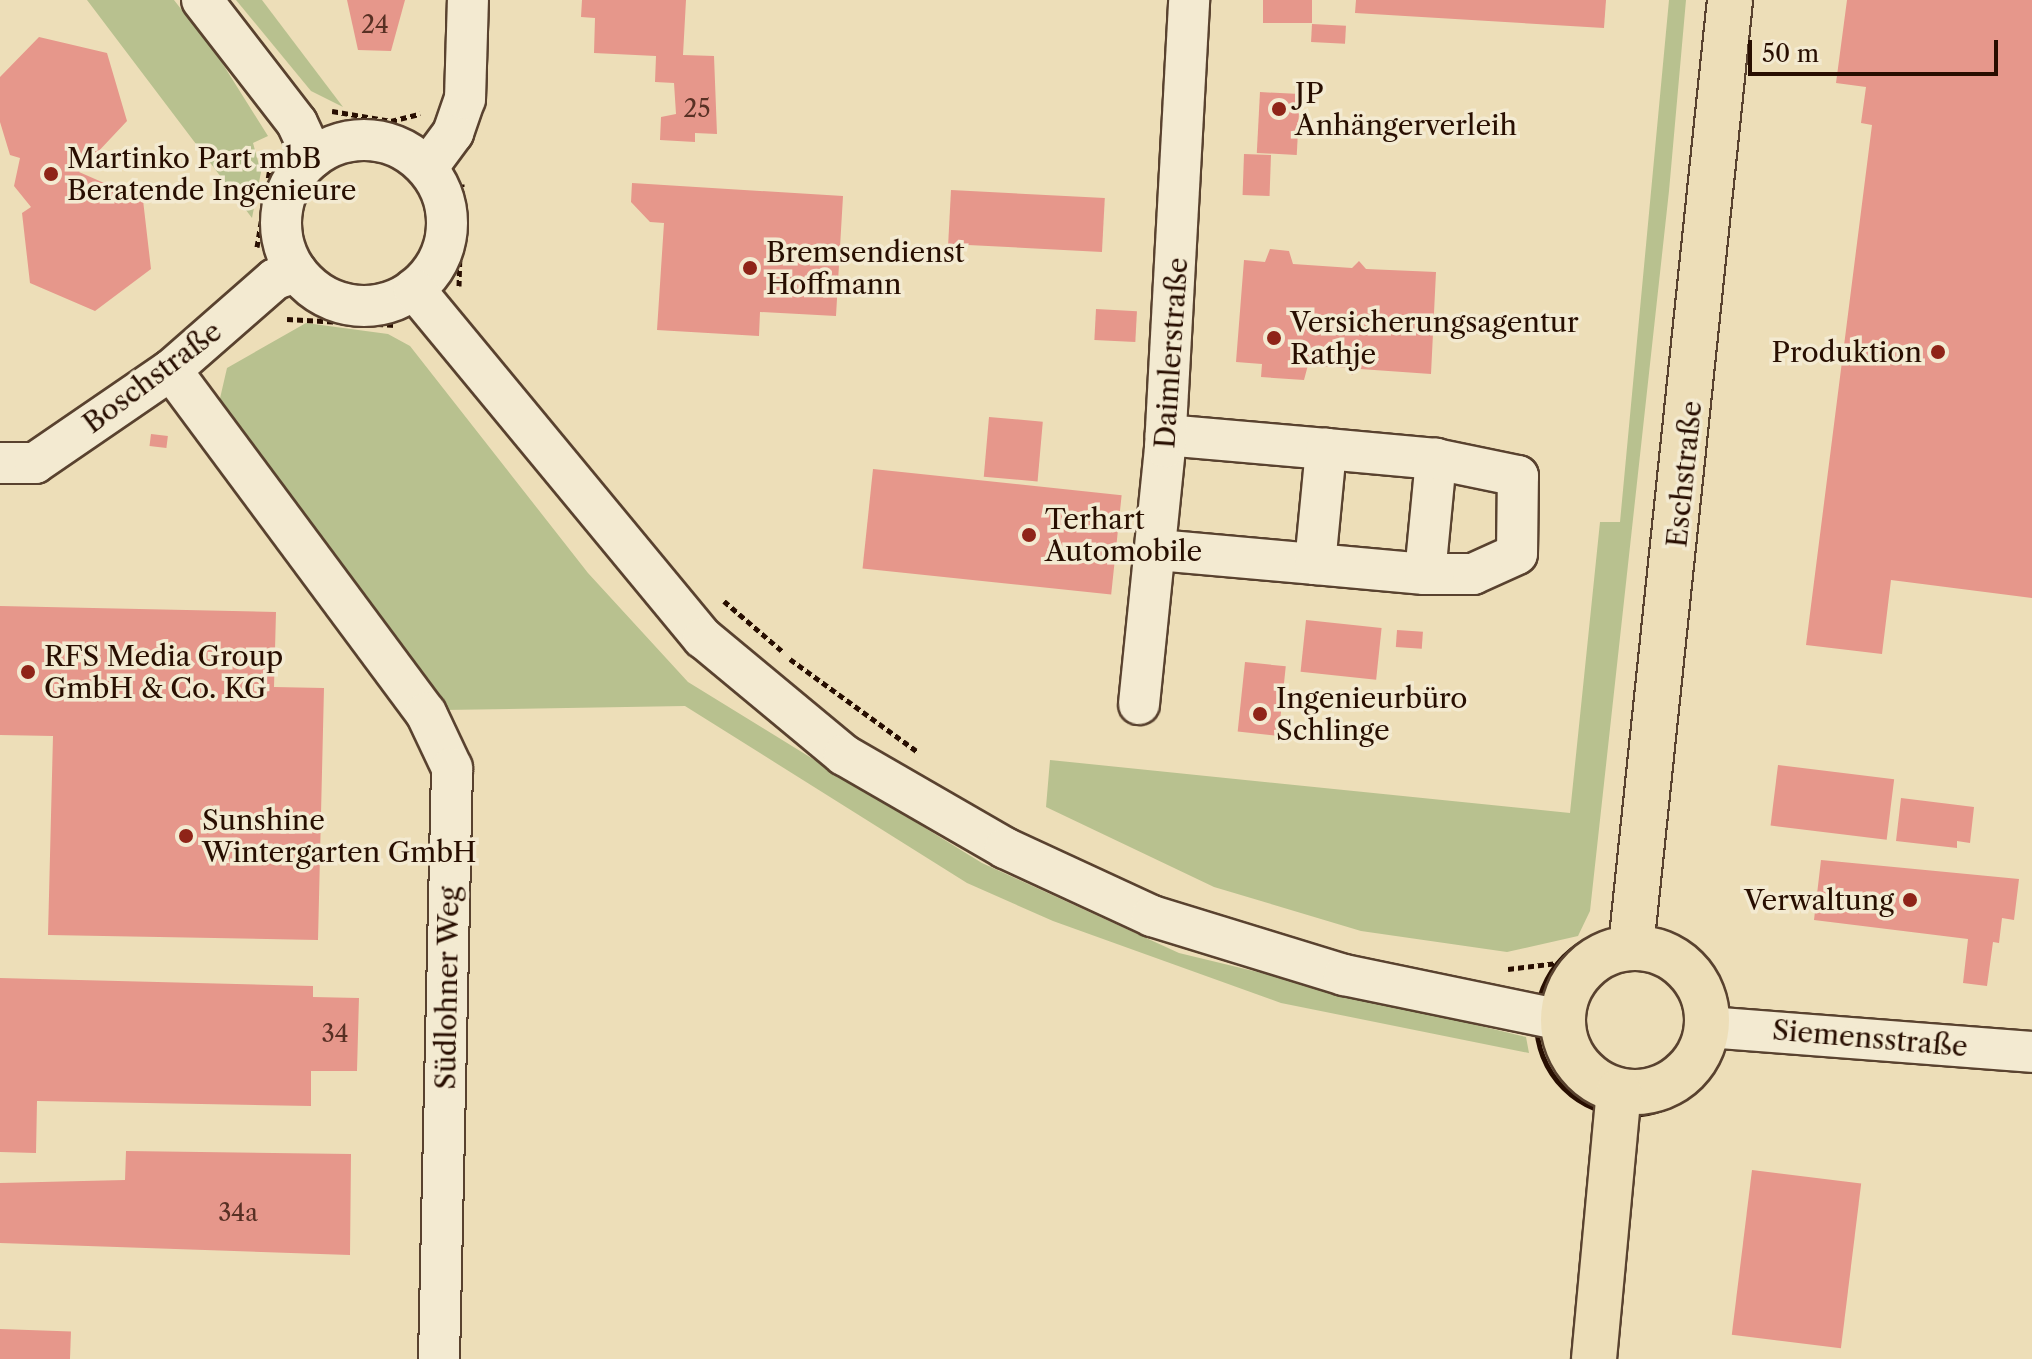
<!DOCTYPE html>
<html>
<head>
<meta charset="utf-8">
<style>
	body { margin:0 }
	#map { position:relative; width:2032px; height:1359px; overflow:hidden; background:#eddeb8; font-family:"Libre Caslon Text",serif }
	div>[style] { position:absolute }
	.green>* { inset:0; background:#b8c18f }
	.building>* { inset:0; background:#e6978b; transform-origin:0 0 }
	.path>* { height:5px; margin-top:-2.5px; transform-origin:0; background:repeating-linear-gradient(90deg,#280e01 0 6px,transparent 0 10px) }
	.path>.ring { margin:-2.5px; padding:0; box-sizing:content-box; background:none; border:5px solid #280e01; border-radius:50% }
	.roads { filter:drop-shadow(2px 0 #59422f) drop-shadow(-2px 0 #59422f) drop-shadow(0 2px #59422f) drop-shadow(0 -2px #59422f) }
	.minor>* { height:40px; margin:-20px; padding:0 20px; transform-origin:20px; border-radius:20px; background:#f3ead1 }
	.minor>.ring { margin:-20px; padding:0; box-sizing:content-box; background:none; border:40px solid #f3ead1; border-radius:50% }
	.major>* { height:44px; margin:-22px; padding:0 22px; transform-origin:22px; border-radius:22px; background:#eddeb8 }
	.major>.ring { margin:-22px; padding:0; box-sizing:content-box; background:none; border:44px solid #eddeb8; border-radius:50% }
	.dots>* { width:22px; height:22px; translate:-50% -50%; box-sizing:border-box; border:4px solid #f3ead1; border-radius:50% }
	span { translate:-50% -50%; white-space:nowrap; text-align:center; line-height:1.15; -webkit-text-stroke:7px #f3ead1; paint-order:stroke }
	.number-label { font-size:24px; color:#583024 }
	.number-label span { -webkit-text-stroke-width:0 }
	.poi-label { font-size:28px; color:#280e01 }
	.left { translate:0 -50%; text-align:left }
	.right { translate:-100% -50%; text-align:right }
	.street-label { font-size:28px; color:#280e01 }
	.scale { position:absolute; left:1748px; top:40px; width:250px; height:36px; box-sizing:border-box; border:4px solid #280e01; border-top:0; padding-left:10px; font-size:24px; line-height:28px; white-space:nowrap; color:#280e01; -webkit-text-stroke:6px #f3ead1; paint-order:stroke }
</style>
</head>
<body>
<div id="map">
	<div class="green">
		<i style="clip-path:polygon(87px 0,174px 0,219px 58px,268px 136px,253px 143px,261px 172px,252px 218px)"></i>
		<i style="clip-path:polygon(236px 0,262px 0,343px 107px,311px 91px)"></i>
		<i style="clip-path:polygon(1669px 0,1686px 0,1669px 191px,1590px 911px,1578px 936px,1507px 952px,1361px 931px,1214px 887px,1046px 807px,1050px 760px,1570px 813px,1600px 522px,1620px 522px)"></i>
		<i style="clip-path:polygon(306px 323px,388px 334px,410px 346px,588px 573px,688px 682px,982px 863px,1179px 953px,1526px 1037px,1529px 1053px,1281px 1003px,1053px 921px,967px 883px,685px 706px,444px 710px,218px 407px,227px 368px)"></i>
	</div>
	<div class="building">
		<i style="clip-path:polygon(347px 0,405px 0,391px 51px,358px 50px)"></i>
		<i style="clip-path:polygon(582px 0,686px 0,683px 55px,714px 56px,717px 134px,695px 133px,695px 142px,660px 140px,661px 117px,676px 114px,674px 83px,655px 82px,656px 56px,594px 53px,595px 18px,581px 17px)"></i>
		<i style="left:1263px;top:0;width:49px;height:23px"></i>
		<i style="clip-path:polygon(1356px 0,1606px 0,1604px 28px,1355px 13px)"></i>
		<i style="clip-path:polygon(1847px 0,2032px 0,2032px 598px,1891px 580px,1882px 654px,1806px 645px,1872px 125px,1861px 123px,1866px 87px,1836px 83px)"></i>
		<i style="left:1312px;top:24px;width:34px;height:18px;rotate:3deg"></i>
		<i style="clip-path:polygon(39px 37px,107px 53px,127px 121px,79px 172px,143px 200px,151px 269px,95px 311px,30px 283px,22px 213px,31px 207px,14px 186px,20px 158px,10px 155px,0 122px,0 77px)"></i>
		<i style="left:1260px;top:92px;width:40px;height:61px;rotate:3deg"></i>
		<i style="left:1244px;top:154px;width:27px;height:41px;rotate:2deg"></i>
		<i style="clip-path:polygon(632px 183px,843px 196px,836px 316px,760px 312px,759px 336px,657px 330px,664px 223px,650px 222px,631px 202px)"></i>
		<i style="left:951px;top:190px;width:154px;height:54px;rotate:3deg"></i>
		<i style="clip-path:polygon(1270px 249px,1289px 251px,1293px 264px,1352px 268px,1359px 261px,1366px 269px,1436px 272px,1431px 374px,1360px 369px,1352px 375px,1346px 368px,1308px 365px,1304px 380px,1261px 377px,1262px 364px,1236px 362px,1244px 260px,1265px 262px)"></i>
		<i style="left:1096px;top:309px;width:41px;height:31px;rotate:3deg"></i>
		<i style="left:989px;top:417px;width:54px;height:60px;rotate:5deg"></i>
		<i style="left:151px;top:434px;width:17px;height:12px;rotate:7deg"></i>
		<i style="left:873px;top:469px;width:250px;height:100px;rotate:6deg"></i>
		<i style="clip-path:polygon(0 606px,276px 612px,274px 687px,324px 688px,318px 940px,48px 935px,53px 736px,0 735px)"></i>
		<i style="left:1306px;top:620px;width:76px;height:52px;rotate:6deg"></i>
		<i style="left:1397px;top:630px;width:26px;height:17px;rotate:4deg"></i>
		<i style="left:1245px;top:662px;width:41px;height:70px;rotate:6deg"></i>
		<i style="left:1778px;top:765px;width:117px;height:61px;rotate:7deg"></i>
		<i style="clip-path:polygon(1901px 798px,1974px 807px,1970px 843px,1957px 841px,1957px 848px,1896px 841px)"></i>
		<i style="clip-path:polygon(1821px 860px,2019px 879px,2014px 920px,2002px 918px,1999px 943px,1993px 942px,1987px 986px,1963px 983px,1968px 939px,1814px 920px)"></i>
		<i style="clip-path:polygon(0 978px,313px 986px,313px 997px,359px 998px,357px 1071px,311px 1071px,311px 1106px,37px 1101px,36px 1153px,0 1152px)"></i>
		<i style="clip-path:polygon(126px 1151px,351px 1154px,350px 1255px,0 1243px,0 1183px,125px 1180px)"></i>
		<i style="left:1752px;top:1170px;width:110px;height:166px;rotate:7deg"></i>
		<i style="left:0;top:1329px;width:71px;height:30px;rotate:2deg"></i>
	</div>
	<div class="path">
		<i style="left:332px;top:111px;width:60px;rotate:9.6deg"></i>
		<i style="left:391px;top:121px;width:30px;rotate:-14deg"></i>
		<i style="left:257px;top:247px;width:93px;rotate:-80.7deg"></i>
		<i style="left:459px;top:286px;width:102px;rotate:-88.3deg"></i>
		<i style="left:287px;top:319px;width:109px;rotate:3.2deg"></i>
		<i style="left:724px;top:601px;width:78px;rotate:40.8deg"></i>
		<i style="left:790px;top:659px;width:158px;rotate:36deg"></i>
		<i class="ring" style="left:1536px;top:929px;width:181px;height:181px"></i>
		<i style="left:1508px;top:969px;width:50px;rotate:-6.8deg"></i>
	</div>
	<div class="roads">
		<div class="minor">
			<i style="left:202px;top:0;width:155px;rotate:52.3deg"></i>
			<i style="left:297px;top:123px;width:38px;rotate:65deg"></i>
			<i class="ring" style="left:281px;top:140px;width:126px;height:126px"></i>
			<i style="left:427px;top:168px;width:44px;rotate:-53.4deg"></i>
			<i style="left:453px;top:133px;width:36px;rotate:-71deg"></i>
			<i style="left:465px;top:99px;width:99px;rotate:-88.3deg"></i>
			<i style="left:414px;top:289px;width:453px;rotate:50.4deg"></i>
			<i style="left:703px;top:638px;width:183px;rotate:39.7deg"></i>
			<i style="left:844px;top:755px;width:186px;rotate:30deg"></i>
			<i style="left:1005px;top:848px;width:162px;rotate:24.8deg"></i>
			<i style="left:1152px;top:916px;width:201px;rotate:17.1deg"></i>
			<i style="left:1344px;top:975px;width:223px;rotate:11.7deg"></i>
			<i style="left:171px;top:370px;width:427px;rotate:53.4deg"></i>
			<i style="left:426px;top:713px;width:61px;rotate:64.7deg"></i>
			<i style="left:452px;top:768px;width:591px;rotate:91.26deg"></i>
			<i style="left:0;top:463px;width:35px"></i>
			<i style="left:35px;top:463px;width:165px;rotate:-34.4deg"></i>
			<i style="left:171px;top:370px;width:138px;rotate:-41.2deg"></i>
			<i style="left:275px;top:279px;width:23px;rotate:-18deg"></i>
			<i style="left:1158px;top:550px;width:158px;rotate:5.1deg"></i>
			<i style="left:1315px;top:564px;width:116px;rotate:-84.5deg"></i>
			<i style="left:1326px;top:449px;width:161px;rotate:-175deg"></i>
			<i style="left:1315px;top:564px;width:110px;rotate:5.2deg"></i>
			<i style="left:1425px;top:574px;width:116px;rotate:-84.5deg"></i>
			<i style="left:1436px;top:459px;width:110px;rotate:-174.8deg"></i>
			<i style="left:1425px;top:574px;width:48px"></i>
			<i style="left:1473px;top:574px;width:48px;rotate:-24.4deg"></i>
			<i style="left:1517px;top:554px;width:78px;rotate:-89.3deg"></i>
			<i style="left:1518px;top:476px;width:84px;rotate:-168.3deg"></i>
			<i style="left:1139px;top:704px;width:258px;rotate:-84.2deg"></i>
			<i style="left:1165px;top:447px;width:448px;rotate:-86.9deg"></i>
			<i style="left:1708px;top:1027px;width:325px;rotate:4.4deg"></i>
		</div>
		<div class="major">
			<i style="left:1631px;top:947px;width:952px;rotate:-84.03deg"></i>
			<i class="ring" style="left:1563px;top:948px;width:100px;height:100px"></i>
			<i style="left:1594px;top:1359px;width:269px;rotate:-84.7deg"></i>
		</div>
	</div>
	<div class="dots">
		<i style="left:1279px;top:109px;background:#8f2418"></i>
		<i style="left:51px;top:174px;background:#8f2418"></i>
		<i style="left:750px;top:268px;background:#8f2418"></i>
		<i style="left:1274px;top:338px;background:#8f2418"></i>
		<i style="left:1938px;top:352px;background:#8f2418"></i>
		<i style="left:1029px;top:535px;background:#8f2418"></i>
		<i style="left:28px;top:672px;background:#8f2418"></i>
		<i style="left:1260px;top:714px;background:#8f2418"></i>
		<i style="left:186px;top:836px;background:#8f2418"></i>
		<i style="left:1910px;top:900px;background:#8f2418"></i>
	</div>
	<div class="number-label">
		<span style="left:375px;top:25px">24</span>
		<span style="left:697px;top:109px">25</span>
		<span style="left:335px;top:1034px">34</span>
		<span style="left:238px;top:1213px">34a</span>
	</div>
	<div class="poi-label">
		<span class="left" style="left:1295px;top:109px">JP<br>Anhängerverleih</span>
		<span class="left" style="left:67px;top:174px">Martinko Part mbB<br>Beratende Ingenieure</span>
		<span class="left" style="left:766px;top:268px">Bremsendienst<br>Hoffmann</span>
		<span class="left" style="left:1290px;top:338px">Versicherungsagentur<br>Rathje</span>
		<span class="right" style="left:1922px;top:352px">Produktion</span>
		<span class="left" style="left:1045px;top:535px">Terhart<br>Automobile</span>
		<span class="left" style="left:44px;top:672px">RFS Media Group<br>GmbH &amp; Co. KG</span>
		<span class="left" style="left:1276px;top:714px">Ingenieurbüro<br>Schlinge</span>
		<span class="left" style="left:202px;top:836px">Sunshine<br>Wintergarten GmbH</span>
		<span class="right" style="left:1894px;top:900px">Verwaltung</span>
	</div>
	<div class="street-label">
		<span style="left:1171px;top:353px;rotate:-86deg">Daimlerstraße</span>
		<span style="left:152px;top:377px;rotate:-37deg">Boschstraße</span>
		<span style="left:1684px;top:474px;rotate:-84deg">Eschstraße</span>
		<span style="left:447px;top:988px;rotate:-89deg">Südlohner Weg</span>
		<span style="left:1870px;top:1038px;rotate:5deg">Siemensstraße</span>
	</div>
	<div class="scale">50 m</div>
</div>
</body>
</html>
